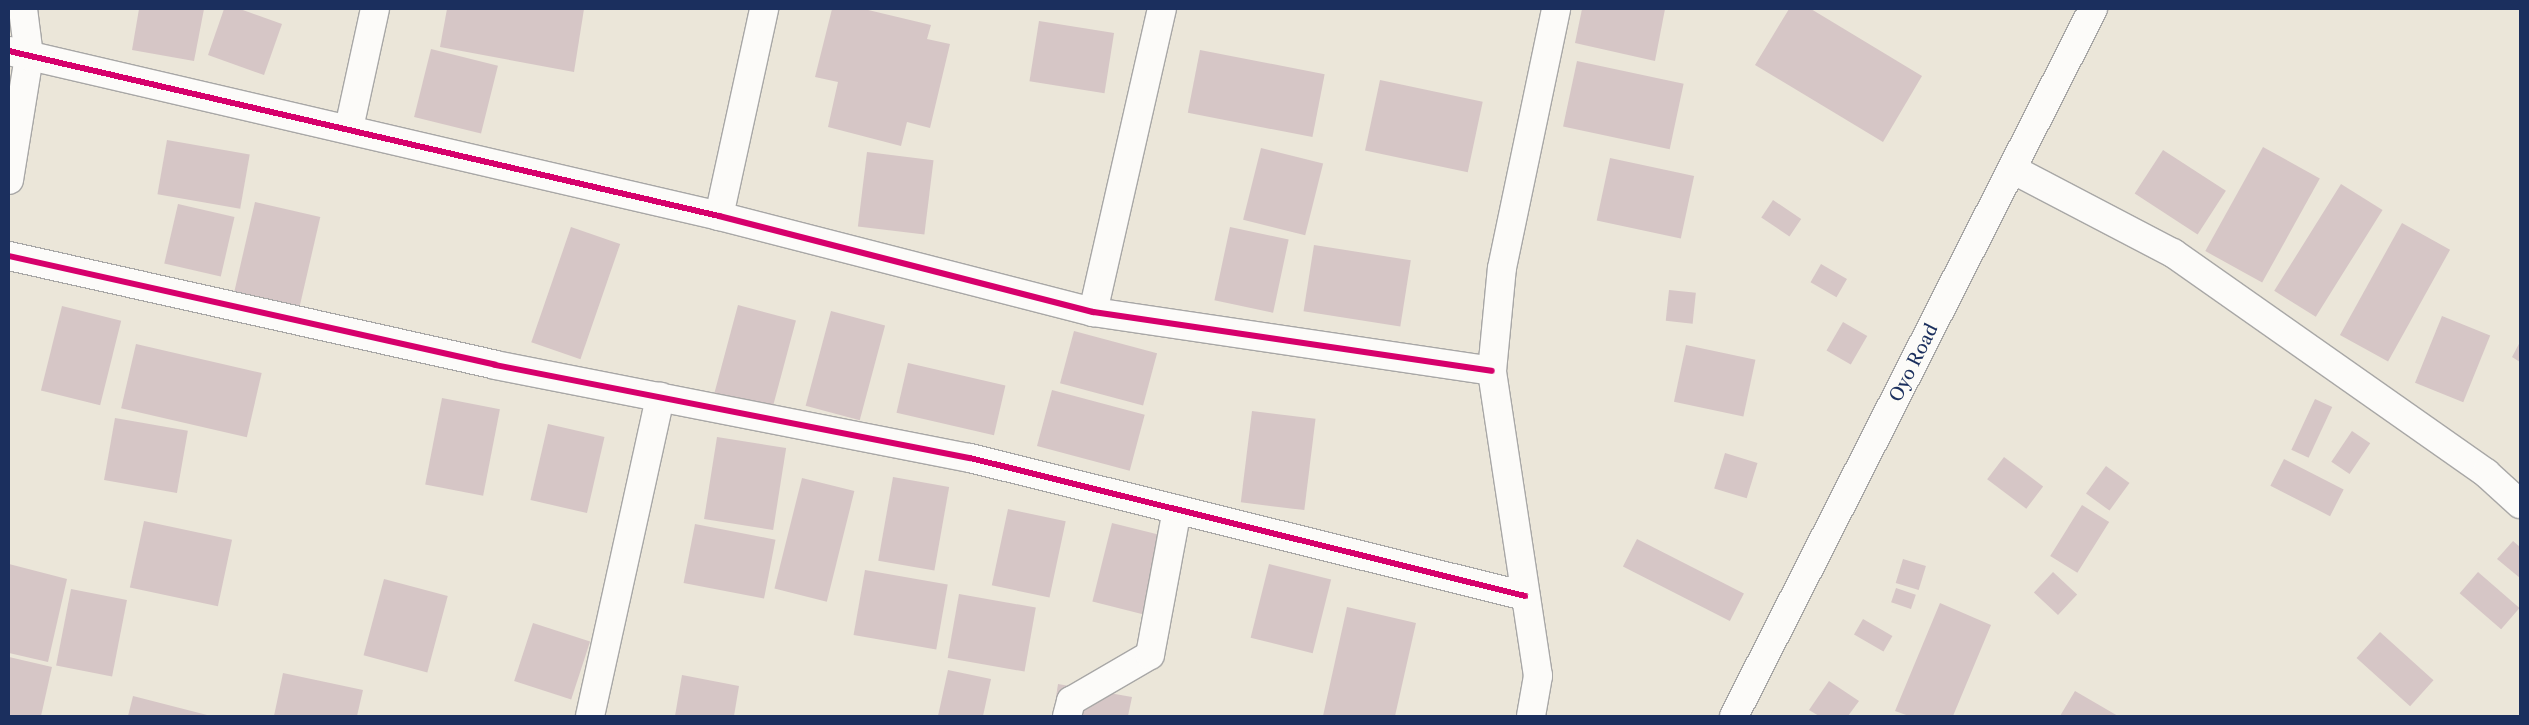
<!DOCTYPE html>
<html>
<head>
<meta charset="utf-8">
<style>
	body { margin:0 }
	#map { position:relative; width:2529px; height:725px; overflow:hidden; background:#ebe6d9; font-family:"Libre Caslon Text",serif }
	div>[style] { position:absolute }
	.building>* { inset:0; background:#d6c6c6; transform-origin:0 0 }
	.roads { filter:drop-shadow(1px 0 #a8a7a6) drop-shadow(-1px 0 #a8a7a6) drop-shadow(0 1px #a8a7a6) drop-shadow(0 -1px #a8a7a6) }
	.minor>* { height:28px; margin:-14px; padding:0 14px; transform-origin:14px; border-radius:14px; background:#fcfbf9 }
	.cycleway>* { height:6px; margin:-3px; padding:0 3px; transform-origin:3px; border-radius:3px; background:#d6006c }
	span { translate:-50% -50%; white-space:nowrap; text-align:center; line-height:1.15; -webkit-text-stroke:4px #fdfcf7; paint-order:stroke }
	.street-label { font-size:18px; color:#1b2f5e }
	.frame { position:absolute; inset:0; border:10px solid #1b2f5e; pointer-events:none }
</style>
</head>
<body>
<div id="map">
	<div class="building">
		<i style="clip-path:polygon(139px 9px,204px 9px,194px 61px,132px 50px)"></i>
		<i style="clip-path:polygon(224px 9px,240px 9px,282px 24px,264px 75px,208px 55px)"></i>
		<i style="clip-path:polygon(447px 9px,584px 9px,574px 72px,440px 47px)"></i>
		<i style="clip-path:polygon(832px 9px,864px 9px,931px 25px,927px 39px,950px 44px,930px 128px,907px 122px,901px 146px,828px 127px,838px 82px,815px 77px)"></i>
		<i style="clip-path:polygon(1582px 9px,1665px 9px,1655px 61px,1575px 43px)"></i>
		<i style="clip-path:polygon(1789px 9px,1811px 9px,1922px 76px,1883px 142px,1755px 65px)"></i>
		<i style="left:1039px;top:21px;width:76px;height:61px;rotate:9deg"></i>
		<i style="left:431px;top:49px;width:69px;height:70px;rotate:14deg"></i>
		<i style="left:1200px;top:50px;width:127px;height:64px;rotate:11deg"></i>
		<i style="left:1577px;top:61px;width:109px;height:67px;rotate:12deg"></i>
		<i style="left:1380px;top:80px;width:105px;height:72px;rotate:12deg"></i>
		<i style="left:167px;top:140px;width:84px;height:55px;rotate:10deg"></i>
		<i style="left:2263px;top:147px;width:65px;height:119px;rotate:29deg"></i>
		<i style="left:1261px;top:148px;width:64px;height:74px;rotate:14deg"></i>
		<i style="left:2163px;top:150px;width:75px;height:52px;rotate:33deg"></i>
		<i style="left:867px;top:152px;width:67px;height:75px;rotate:7deg"></i>
		<i style="left:1610px;top:158px;width:86px;height:64px;rotate:12deg"></i>
		<i style="left:2341px;top:184px;width:49px;height:126px;rotate:32deg"></i>
		<i style="left:1773px;top:200px;width:34px;height:21px;rotate:34deg"></i>
		<i style="left:255px;top:202px;width:67px;height:92px;rotate:13deg"></i>
		<i style="left:178px;top:204px;width:58px;height:61px;rotate:13deg"></i>
		<i style="left:2402px;top:223px;width:55px;height:128px;rotate:29deg"></i>
		<i style="left:571px;top:227px;width:52px;height:122px;rotate:19deg"></i>
		<i style="left:1230px;top:227px;width:60px;height:75px;rotate:12deg"></i>
		<i style="left:1314px;top:245px;width:98px;height:67px;rotate:9deg"></i>
		<i style="left:1821px;top:264px;width:30px;height:21px;rotate:30deg"></i>
		<i style="left:1669px;top:290px;width:27px;height:31px;rotate:6deg"></i>
		<i style="left:738px;top:305px;width:60px;height:95px;rotate:15deg"></i>
		<i style="left:62px;top:306px;width:61px;height:87px;rotate:14deg"></i>
		<i style="left:831px;top:311px;width:56px;height:98px;rotate:15deg"></i>
		<i style="left:2442px;top:316px;width:52px;height:72px;rotate:22deg"></i>
		<i style="left:1843px;top:322px;width:28px;height:33px;rotate:30deg"></i>
		<i style="left:1074px;top:331px;width:86px;height:54px;rotate:15deg"></i>
		<i style="clip-path:polygon(2520px 342px,2520px 362px,2512px 357px)"></i>
		<i style="left:136px;top:344px;width:129px;height:66px;rotate:13deg"></i>
		<i style="left:1686px;top:345px;width:71px;height:58px;rotate:12deg"></i>
		<i style="left:908px;top:363px;width:100px;height:51px;rotate:13deg"></i>
		<i style="left:1052px;top:390px;width:96px;height:58px;rotate:15deg"></i>
		<i style="left:442px;top:398px;width:59px;height:88px;rotate:11deg"></i>
		<i style="left:2315px;top:399px;width:19px;height:56px;rotate:25deg"></i>
		<i style="left:1252px;top:411px;width:64px;height:92px;rotate:7deg"></i>
		<i style="left:115px;top:418px;width:74px;height:63px;rotate:10deg"></i>
		<i style="left:548px;top:424px;width:58px;height:78px;rotate:13deg"></i>
		<i style="left:2352px;top:431px;width:22px;height:37px;rotate:34deg"></i>
		<i style="left:717px;top:437px;width:70px;height:83px;rotate:9deg"></i>
		<i style="left:1725px;top:453px;width:34px;height:37px;rotate:17deg"></i>
		<i style="left:2004px;top:457px;width:49px;height:28px;rotate:37deg"></i>
		<i style="left:2284px;top:459px;width:67px;height:30px;rotate:27deg"></i>
		<i style="left:2106px;top:466px;width:29px;height:34px;rotate:36deg"></i>
		<i style="left:893px;top:477px;width:57px;height:85px;rotate:10deg"></i>
		<i style="left:802px;top:478px;width:54px;height:114px;rotate:14deg"></i>
		<i style="left:2082px;top:505px;width:32px;height:60px;rotate:32deg"></i>
		<i style="left:1008px;top:509px;width:59px;height:78px;rotate:12deg"></i>
		<i style="left:144px;top:521px;width:90px;height:68px;rotate:12deg"></i>
		<i style="left:1112px;top:523px;width:57px;height:81px;rotate:14deg"></i>
		<i style="left:695px;top:524px;width:82px;height:60px;rotate:11deg"></i>
		<i style="left:1637px;top:539px;width:120px;height:31px;rotate:27deg"></i>
		<i style="clip-path:polygon(2513px 541px,2520px 547px,2520px 578px,2497px 559px)"></i>
		<i style="left:1903px;top:559px;width:24px;height:25px;rotate:17deg"></i>
		<i style="clip-path:polygon(9px 564px,67px 579px,48px 662px,9px 653px)"></i>
		<i style="left:1269px;top:564px;width:64px;height:76px;rotate:14deg"></i>
		<i style="left:865px;top:570px;width:84px;height:66px;rotate:10deg"></i>
		<i style="left:2053px;top:572px;width:33px;height:28px;rotate:43deg"></i>
		<i style="left:2478px;top:572px;width:55px;height:28px;rotate:41deg"></i>
		<i style="left:384px;top:579px;width:66px;height:79px;rotate:15deg"></i>
		<i style="left:1896px;top:588px;width:21px;height:15px;rotate:19deg"></i>
		<i style="left:71px;top:589px;width:57px;height:78px;rotate:11deg"></i>
		<i style="left:959px;top:594px;width:78px;height:65px;rotate:10deg"></i>
		<i style="clip-path:polygon(1940px 603px,1991px 625px,1953px 716px,1909px 716px,1895px 711px)"></i>
		<i style="clip-path:polygon(1347px 607px,1416px 623px,1395px 716px,1323px 716px)"></i>
		<i style="left:1863px;top:619px;width:34px;height:18px;rotate:30deg"></i>
		<i style="left:533px;top:623px;width:60px;height:61px;rotate:18deg"></i>
		<i style="left:2380px;top:632px;width:72px;height:35px;rotate:42deg"></i>
		<i style="clip-path:polygon(9px 657px,52px 667px,41px 716px,9px 716px)"></i>
		<i style="clip-path:polygon(948px 670px,991px 679px,983px 716px,938px 716px)"></i>
		<i style="clip-path:polygon(283px 673px,363px 690px,357px 716px,274px 716px)"></i>
		<i style="clip-path:polygon(682px 675px,739px 686px,734px 716px,675px 716px)"></i>
		<i style="clip-path:polygon(1829px 681px,1859px 701px,1848px 716px,1819px 716px,1809px 710px)"></i>
		<i style="clip-path:polygon(1058px 684px,1132px 697px,1128px 716px,1053px 716px)"></i>
		<i style="clip-path:polygon(2075px 691px,2118px 716px,2060px 716px)"></i>
		<i style="clip-path:polygon(133px 696px,211px 716px,128px 716px)"></i>
	</div>
	<div class="roads">
		<div class="minor">
			<i style="left:9px;top:51px;width:729px;rotate:13.08deg"></i>
			<i style="left:719px;top:216px;width:386px;rotate:14.4deg"></i>
			<i style="left:1093px;top:312px;width:403px;rotate:8.4deg"></i>
			<i style="left:349px;top:128px;width:122px;rotate:-77.7deg"></i>
			<i style="left:2012px;top:169px;width:182px;rotate:27.6deg"></i>
			<i style="left:2173px;top:253px;width:383px;rotate:35.1deg"></i>
			<i style="left:2486px;top:473px;width:46px;rotate:42.4deg"></i>
			<i style="left:9px;top:180px;width:126px;rotate:-80.8deg"></i>
			<i style="left:29px;top:56px;width:47px;rotate:-97.3deg"></i>
			<i style="left:719px;top:216px;width:212px;rotate:-77.7deg"></i>
			<i style="left:9px;top:256px;width:498px;rotate:12.6deg"></i>
			<i style="left:495px;top:365px;width:484px;rotate:11.1deg"></i>
			<i style="left:970px;top:458px;width:572px;rotate:13.96deg"></i>
			<i style="left:1093px;top:312px;width:311px;rotate:-77.2deg"></i>
			<i style="left:590px;top:716px;width:327px;rotate:-77.6deg"></i>
			<i style="left:1067px;top:716px;width:16px;rotate:-75deg"></i>
			<i style="left:1071px;top:701px;width:91px;rotate:-30.2deg"></i>
			<i style="left:1150px;top:655px;width:148px;rotate:-79.5deg"></i>
			<i style="left:1531px;top:716px;width:41px;rotate:-80.1deg"></i>
			<i style="left:1538px;top:676px;width:308px;rotate:-98.6deg"></i>
			<i style="left:1492px;top:371px;width:103px;rotate:-84.5deg"></i>
			<i style="left:1502px;top:268px;width:265px;rotate:-78.2deg"></i>
			<i style="left:1734px;top:716px;width:793px;rotate:-63.08deg"></i>
		</div>
	</div>
	<div class="cycleway">
		<i style="left:9px;top:51px;width:729px;rotate:13.08deg"></i>
		<i style="left:719px;top:216px;width:386px;rotate:14.4deg"></i>
		<i style="left:1093px;top:312px;width:403px;rotate:8.4deg"></i>
		<i style="left:9px;top:256px;width:498px;rotate:12.6deg"></i>
		<i style="left:495px;top:365px;width:484px;rotate:11.1deg"></i>
		<i style="left:970px;top:458px;width:572px;rotate:13.96deg"></i>
	</div>
	<div class="street-label">
		<span style="left:1914px;top:363px;rotate:-63deg">Oyo Road</span>
	</div>
	<div class="frame"></div>
</div>
</body>
</html>
